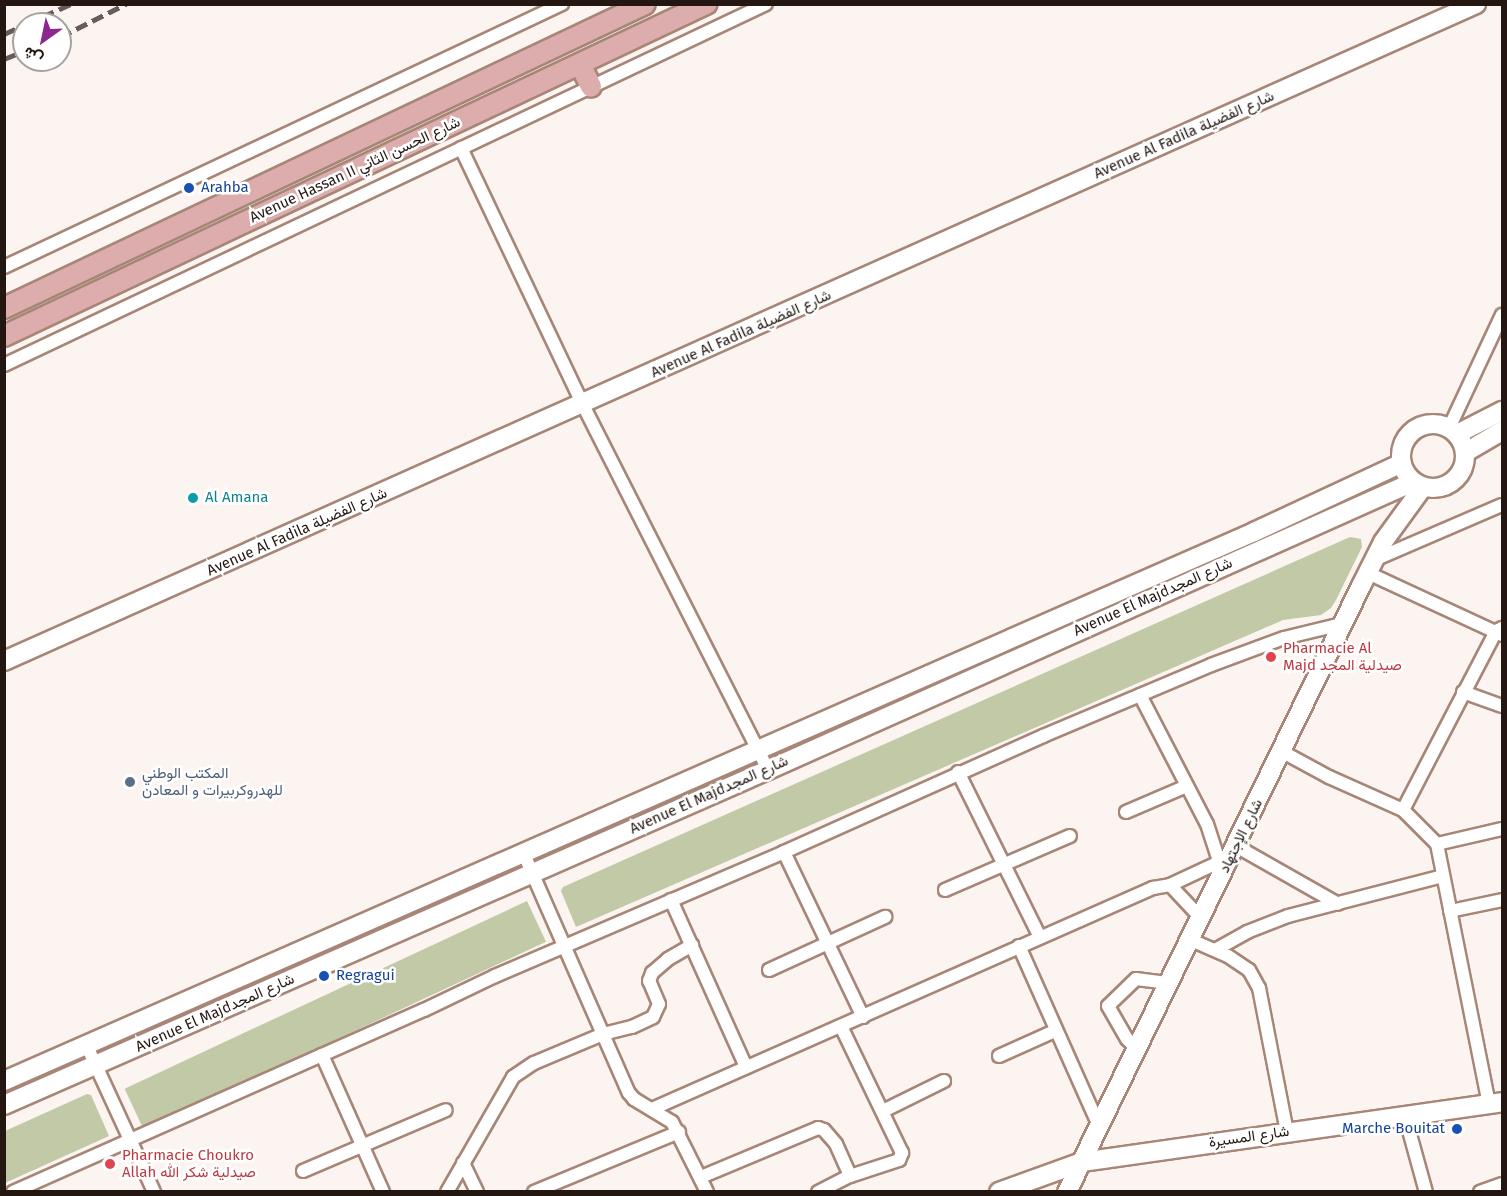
<!DOCTYPE html>
<html>
<head>
<meta charset="utf-8">
<style>
	body { margin:0 }
	#map { position:relative; width:1507px; height:1196px; overflow:hidden; background:#fbf4f0; font-family:"Fira Sans",Vazirmatn,sans-serif }
	div>[style] { position:absolute }
	.green>* { inset:0; background:#c2c9a6; transform-origin:0 0 }
	.roads { filter:drop-shadow(2px 0 #a78677) drop-shadow(-2px 0 #a78677) drop-shadow(0 2px #a78677) drop-shadow(0 -2px #a78677) }
	.street>* { height:12px; margin:-6px; padding:0 6px; transform-origin:6px; border-radius:6px; background:#fff }
	.secondary>* { height:18px; margin:-9px; padding:0 9px; transform-origin:9px; border-radius:9px; background:#fff }
	.secondary>.ring { margin:-9px; padding:0; box-sizing:content-box; background:none; border:18px solid #fff; border-radius:50% }
	.primary>* { height:20px; margin:-10px; padding:0 10px; transform-origin:10px; border-radius:10px; background:#dcadac }
	.rail>* { height:4.5px; margin-top:-2.25px; transform-origin:0; background:repeating-linear-gradient(90deg,#675c58 0 12px,transparent 0 18px) }
	.dots>* { width:16px; height:16px; translate:-50% -50%; box-sizing:border-box; border:3px solid #fff; border-radius:50% }
	span { translate:-50% -50%; white-space:nowrap; text-align:center; line-height:1.15; -webkit-text-stroke:5px #fff; paint-order:stroke }
	.street-label { font-size:15px; color:#241712 }
	.transit-label { font-size:15px; color:#164399 }
	.left { translate:0 -50%; text-align:left }
	.right { translate:-100% -50%; text-align:right }
	.culture-label { font-size:15px; color:#0d838f }
	.health-label { font-size:15px; color:#be3a42 }
	.service-label { font-size:15px; color:#4e5e75 }
	.frame { position:absolute; inset:0; border:6px solid #241712; pointer-events:none }
	.north { position:absolute; left:12px; top:12px; width:60px; height:60px; box-sizing:border-box; background:#fff; border:2px solid #a7a2a0; border-radius:50%; rotate:213deg; font-size:16px; font-weight:700; line-height:24px; text-align:center; color:#241712 }
	.north::after { content:''; display:block; margin:auto; width:21px; height:27px; background:#8b278e; clip-path:polygon(50% 0,100% 100%,50% 72%,0 100%) }
</style>
</head>
<body>
<div id="map">
	<div class="green">
		<i style="clip-path:polygon(1350px 537px,1361px 539px,1362px 547px,1336px 600px,1331px 608px,1321px 615px,1283px 620px,576px 927px,561px 891px,563px 887px)"></i>
		<i style="left:527px;top:901px;width:45px;height:444px;rotate:65deg"></i>
		<i style="clip-path:polygon(87px 1094px,91px 1095px,109px 1136px,5px 1183px,5px 1131px)"></i>
	</div>
	<div class="roads">
		<div class="street">
			<i style="left:461px;top:148px;width:284px;rotate:64.6deg"></i>
			<i style="left:583px;top:405px;width:409px;rotate:63.1deg"></i>
			<i style="left:4px;top:267px;width:617px;rotate:-25.24deg"></i>
			<i style="left:4px;top:365px;width:843px;rotate:-25.35deg"></i>
			<i style="left:1449px;top:428px;width:125px;rotate:-64.9deg"></i>
			<i style="left:1374px;top:560px;width:139px;rotate:-23.3deg"></i>
			<i style="left:1368px;top:573px;width:148px;rotate:24.8deg"></i>
			<i style="left:1463px;top:692px;width:41px;rotate:19.7deg"></i>
			<i style="left:1140px;top:695px;width:145px;rotate:62.6deg"></i>
			<i style="left:1207px;top:824px;width:40px;rotate:72deg"></i>
			<i style="left:1281px;top:751px;width:55px;rotate:28.4deg"></i>
			<i style="left:1329px;top:777px;width:81px;rotate:24deg"></i>
			<i style="left:1403px;top:810px;width:48px;rotate:45deg"></i>
			<i style="left:1437px;top:844px;width:265px;rotate:78.7deg"></i>
			<i style="left:958px;top:772px;width:184px;rotate:63.6deg"></i>
			<i style="left:1403px;top:810px;width:202px;rotate:-62.5deg"></i>
			<i style="left:1496px;top:631px;width:7px;rotate:-27deg"></i>
			<i style="left:1126px;top:812px;width:66px;rotate:-23.1deg"></i>
			<i style="left:1437px;top:844px;width:67px;rotate:-13deg"></i>
			<i style="left:1236px;top:846px;width:117px;rotate:29.6deg"></i>
			<i style="left:523px;top:852px;width:263px;rotate:66.3deg"></i>
			<i style="left:629px;top:1093px;width:8px;rotate:50deg"></i>
			<i style="left:634px;top:1099px;width:44px;rotate:31.2deg"></i>
			<i style="left:672px;top:1122px;width:78px;rotate:63.4deg"></i>
			<i style="left:784px;top:852px;width:183px;rotate:64.4deg"></i>
			<i style="left:1170px;top:885px;width:54px;rotate:-25.1deg"></i>
			<i style="left:1219px;top:862px;width:7px;rotate:16deg"></i>
			<i style="left:945px;top:890px;width:136px;rotate:-23.4deg"></i>
			<i style="left:671px;top:900px;width:183px;rotate:65.8deg"></i>
			<i style="left:1450px;top:911px;width:53px;rotate:-11.9deg"></i>
			<i style="left:1191px;top:940px;width:40px;rotate:23.4deg"></i>
			<i style="left:1228px;top:956px;width:25px;rotate:34deg"></i>
			<i style="left:1249px;top:970px;width:21px;rotate:61deg"></i>
			<i style="left:1259px;top:988px;width:147px;rotate:79deg"></i>
			<i style="left:1019px;top:946px;width:197px;rotate:66deg"></i>
			<i style="left:1215px;top:950px;width:37px;rotate:-29deg"></i>
			<i style="left:1247px;top:932px;width:44px;rotate:-21.3deg"></i>
			<i style="left:1288px;top:916px;width:160px;rotate:-14.5deg"></i>
			<i style="left:769px;top:970px;width:128px;rotate:-24.6deg"></i>
			<i style="left:86px;top:1044px;width:163px;rotate:65.3deg"></i>
			<i style="left:1137px;top:1049px;width:14px;rotate:-135deg"></i>
			<i style="left:1127px;top:1039px;width:38px;rotate:-120deg"></i>
			<i style="left:1108px;top:1006px;width:39px;rotate:-44deg"></i>
			<i style="left:1136px;top:979px;width:34px;rotate:7deg"></i>
			<i style="left:322px;top:1055px;width:150px;rotate:66deg"></i>
			<i style="left:999px;top:1056px;width:61px;rotate:-24.1deg"></i>
			<i style="left:652px;top:1109px;width:548px;rotate:-23.8deg"></i>
			<i style="left:1153px;top:888px;width:17px;rotate:-10deg"></i>
			<i style="left:1170px;top:885px;width:45px;rotate:46.8deg"></i>
			<i style="left:883px;top:1111px;width:68px;rotate:-26.2deg"></i>
			<i style="left:1405px;top:1116px;width:79px;rotate:74.6deg"></i>
			<i style="left:463px;top:1163px;width:32px;rotate:64deg"></i>
			<i style="left:303px;top:1171px;width:155px;rotate:-23.1deg"></i>
			<i style="left:701px;top:1177px;width:127px;rotate:-22.7deg"></i>
			<i style="left:818px;top:1128px;width:6px;rotate:18deg"></i>
			<i style="left:824px;top:1130px;width:18px;rotate:49deg"></i>
			<i style="left:836px;top:1144px;width:35px;rotate:66deg"></i>
			<i style="left:13px;top:1192px;width:449px;rotate:-23.9deg"></i>
			<i style="left:424px;top:1010px;width:79px;rotate:-25.6deg"></i>
			<i style="left:495px;top:976px;width:314px;rotate:-23.2deg"></i>
			<i style="left:784px;top:852px;width:284px;rotate:-24.1deg"></i>
			<i style="left:1043px;top:736px;width:182px;rotate:-22.9deg"></i>
			<i style="left:1211px;top:665px;width:78px;rotate:-20.3deg"></i>
			<i style="left:1284px;top:638px;width:60px;rotate:-13.6deg"></i>
			<i style="left:447px;top:1192px;width:133px;rotate:-60.1deg"></i>
			<i style="left:513px;top:1077px;width:25px;rotate:-34deg"></i>
			<i style="left:534px;top:1063px;width:75px;rotate:-22.8deg"></i>
			<i style="left:603px;top:1034px;width:30px;rotate:-14deg"></i>
			<i style="left:632px;top:1027px;width:23px;rotate:-25deg"></i>
			<i style="left:653px;top:1017px;width:14px;rotate:-65deg"></i>
			<i style="left:659px;top:1004px;width:25px;rotate:-113deg"></i>
			<i style="left:649px;top:981px;width:9px;rotate:-69deg"></i>
			<i style="left:652px;top:973px;width:21px;rotate:-41deg"></i>
			<i style="left:668px;top:959px;width:28px;rotate:-30deg"></i>
			<i style="left:534px;top:1192px;width:157px;rotate:-22.5deg"></i>
			<i style="left:818px;top:1192px;width:36px;rotate:-27deg"></i>
			<i style="left:850px;top:1176px;width:52px;rotate:-18.1deg"></i>
			<i style="left:899px;top:1160px;width:8px;rotate:-67deg"></i>
			<i style="left:902px;top:1153px;width:141px;rotate:-115.7deg"></i>
			<i style="left:1480px;top:1192px;width:23px;rotate:-20deg"></i>
		</div>
		<div class="secondary">
			<i class="ring" style="left:1401px;top:424px;width:46px;height:46px"></i>
			<i style="left:1457px;top:434px;width:51px;rotate:-27.1deg"></i>
			<i style="left:1466px;top:452px;width:42px;rotate:-30.3deg"></i>
			<i style="left:4px;top:661px;width:1612px;rotate:-24.05deg"></i>
			<i style="left:4px;top:1081px;width:1365px;rotate:-23.71deg"></i>
			<i style="left:1254px;top:532px;width:163px;rotate:-25deg"></i>
			<i style="left:4px;top:1105px;width:834px;rotate:-23.68deg"></i>
			<i style="left:768px;top:770px;width:706px;rotate:-24.06deg"></i>
			<i style="left:999px;top:1192px;width:88px;rotate:-19.9deg"></i>
			<i style="left:1082px;top:1162px;width:424px;rotate:-8.1deg"></i>
			<i style="left:1067px;top:1192px;width:674px;rotate:-64.12deg"></i>
			<i style="left:1361px;top:586px;width:49px;rotate:-63.4deg"></i>
			<i style="left:1383px;top:542px;width:68px;rotate:-54deg"></i>
		</div>
		<div class="primary">
			<i style="left:580px;top:64px;width:25px;rotate:64deg"></i>
			<i style="left:4px;top:308px;width:709px;rotate:-25.37deg"></i>
			<i style="left:4px;top:336px;width:777px;rotate:-25.31deg"></i>
		</div>
	</div>
	<div class="rail">
		<i style="left:26px;top:24px;width:49px;rotate:-24deg"></i>
		<i style="left:4px;top:34px;width:22px;rotate:-24deg"></i>
		<i style="left:60px;top:37px;width:74px;rotate:-26.6deg"></i>
		<i style="left:4px;top:59px;width:22px;rotate:-22deg"></i>
	</div>
	<div class="dots">
		<i style="left:189px;top:188px;background:#1a4fb4"></i>
		<i style="left:193px;top:498px;background:#0f9aa8"></i>
		<i style="left:1271px;top:657px;background:#e0444e"></i>
		<i style="left:130px;top:782px;background:#5c6f8a"></i>
		<i style="left:324px;top:976px;background:#1a4fb4"></i>
		<i style="left:1457px;top:1129px;background:#1a4fb4"></i>
		<i style="left:110px;top:1164px;background:#e0444e"></i>
	</div>
	<div class="street-label">
		<span style="left:1184px;top:135px;rotate:-24deg">Avenue Al Fadila شارع الفضيلة</span>
		<span style="left:355px;top:170px;rotate:-25deg">Avenue Hassan II شارع الحسن الثاني</span>
		<span style="left:741px;top:334px;rotate:-24deg">Avenue Al Fadila شارع الفضيلة</span>
		<span style="left:297px;top:532px;rotate:-24deg">Avenue Al Fadila شارع الفضيلة</span>
		<span style="left:1153px;top:597px;rotate:-24deg">Avenue El Majdشارع المجد</span>
		<span style="left:709px;top:795px;rotate:-24deg">Avenue El Majdشارع المجد</span>
		<span style="left:1241px;top:836px;rotate:-64deg">شارع الإجتهاد</span>
		<span style="left:215px;top:1013px;rotate:-24deg">Avenue El Majdشارع المجد</span>
		<span style="left:1249px;top:1137px;rotate:-8deg">شارع المسيرة</span>
	</div>
	<div class="transit-label">
		<span class="left" style="left:201px;top:188px">Arahba</span>
		<span class="left" style="left:336px;top:976px">Regragui</span>
		<span class="right" style="left:1445px;top:1129px">Marche Bouitat</span>
	</div>
	<div class="culture-label">
		<span class="left" style="left:205px;top:498px">Al Amana</span>
	</div>
	<div class="health-label">
		<span class="left" style="left:1283px;top:657px">Pharmacie Al<br>Majd صيدلية المجد</span>
		<span class="left" style="left:122px;top:1164px">Pharmacie Choukro<br>Allah صيدلية شكر الله</span>
	</div>
	<div class="service-label">
		<span class="left" style="left:142px;top:782px">المكتب الوطني<br>للهدروكربيرات و المعادن</span>
	</div>
	<div class="frame"></div>
	<div class="north">ش</div>
</div>
</body>
</html>
